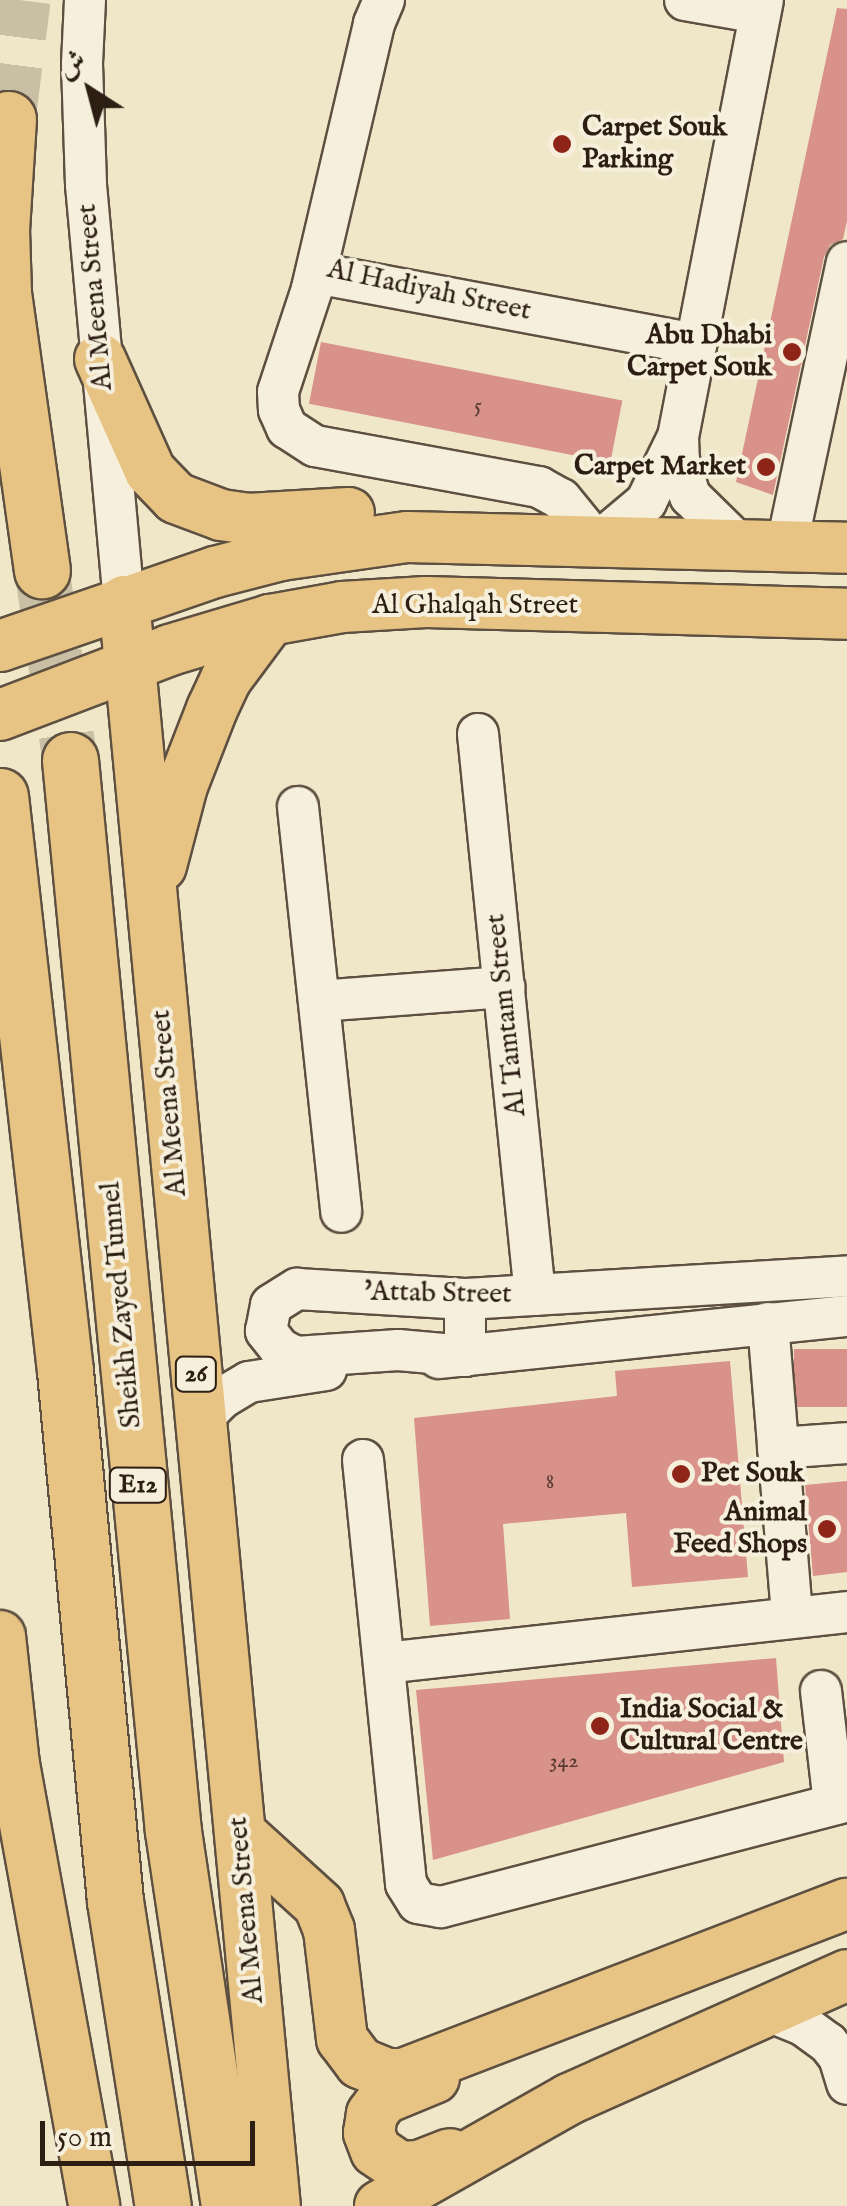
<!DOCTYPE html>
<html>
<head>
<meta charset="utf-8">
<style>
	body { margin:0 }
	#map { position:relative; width:847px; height:2206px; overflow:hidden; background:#f0e7c9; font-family:"IM FELL English",Amiri,serif }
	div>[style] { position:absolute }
	.building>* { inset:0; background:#d8928a; transform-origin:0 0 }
	.highway-tunnel>* { height:55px; margin-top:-27.5px; transform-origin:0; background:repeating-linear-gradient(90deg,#c9bfa5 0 55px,transparent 0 83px) }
	.roads { filter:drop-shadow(2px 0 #5e5041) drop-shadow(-2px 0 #5e5041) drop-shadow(0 2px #5e5041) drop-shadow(0 -2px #5e5041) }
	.minor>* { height:40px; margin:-20px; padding:0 20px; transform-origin:20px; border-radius:20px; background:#f5efdc }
	.major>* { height:50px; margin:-25px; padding:0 25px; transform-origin:25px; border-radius:25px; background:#e8c484 }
	.highway>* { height:55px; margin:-27.5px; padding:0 27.5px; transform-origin:27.5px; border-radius:27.5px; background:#e8c484 }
	.dots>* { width:28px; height:28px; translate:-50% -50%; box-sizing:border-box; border:5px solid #f5efdc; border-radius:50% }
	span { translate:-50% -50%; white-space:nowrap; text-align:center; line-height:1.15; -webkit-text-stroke:8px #f5efdc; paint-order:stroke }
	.number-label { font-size:22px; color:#583b32 }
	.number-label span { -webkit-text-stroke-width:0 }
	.shield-label span { padding:2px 8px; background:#f5efdc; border:2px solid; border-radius:8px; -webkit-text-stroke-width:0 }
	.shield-label { font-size:25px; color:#2d1e14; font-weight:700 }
	.poi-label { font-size:28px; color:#2d1e14; font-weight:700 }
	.left { translate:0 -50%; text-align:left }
	.right { translate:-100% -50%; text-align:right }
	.street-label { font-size:28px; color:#2d1e14 }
	.north { position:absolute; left:40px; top:40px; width:100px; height:100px; -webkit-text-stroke:8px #f5efdc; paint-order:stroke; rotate:324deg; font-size:28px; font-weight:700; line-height:40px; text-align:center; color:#2d1e14 }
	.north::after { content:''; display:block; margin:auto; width:35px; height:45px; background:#2d1e14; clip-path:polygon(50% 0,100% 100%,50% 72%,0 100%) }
	.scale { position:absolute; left:40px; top:2121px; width:215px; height:45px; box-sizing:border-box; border:5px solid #2d1e14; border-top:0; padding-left:12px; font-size:30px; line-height:35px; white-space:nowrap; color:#2d1e14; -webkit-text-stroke:8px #f5efdc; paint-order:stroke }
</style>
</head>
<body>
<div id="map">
	<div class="building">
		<i style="clip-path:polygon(837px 8px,847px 9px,847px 221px,843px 239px,830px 245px,824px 257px,773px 495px,736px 482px)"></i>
		<i style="left:321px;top:342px;width:307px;height:63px;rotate:11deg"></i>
		<i style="left:847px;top:1349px;width:58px;height:53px;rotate:90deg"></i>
		<i style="clip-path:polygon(730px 1361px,748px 1577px,632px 1587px,626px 1513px,503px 1524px,510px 1619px,430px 1626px,414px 1418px,617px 1396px,615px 1371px)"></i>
		<i style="clip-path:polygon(847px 1481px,847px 1572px,813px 1576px,805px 1485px)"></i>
		<i style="clip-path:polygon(776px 1658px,784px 1762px,433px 1860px,416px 1690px)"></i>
	</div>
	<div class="highway-tunnel">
		<i style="left:8px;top:119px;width:120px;rotate:-82.8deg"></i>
		<i style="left:42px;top:570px;width:192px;rotate:81.6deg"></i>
	</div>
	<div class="roads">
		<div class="minor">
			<i style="left:85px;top:0;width:64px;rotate:92.7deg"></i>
			<i style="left:82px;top:64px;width:121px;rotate:88.1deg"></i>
			<i style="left:86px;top:185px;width:418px;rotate:84.8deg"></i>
			<i style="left:384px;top:0;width:26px;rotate:113deg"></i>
			<i style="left:374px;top:24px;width:272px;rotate:103.2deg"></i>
			<i style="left:312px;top:289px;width:108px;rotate:108.3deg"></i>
			<i style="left:278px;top:392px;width:18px;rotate:87deg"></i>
			<i style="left:279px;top:410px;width:20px;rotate:66deg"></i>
			<i style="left:287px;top:428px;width:33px;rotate:33deg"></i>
			<i style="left:315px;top:446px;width:228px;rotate:10.4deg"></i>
			<i style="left:539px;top:487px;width:25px;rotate:29deg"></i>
			<i style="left:561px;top:499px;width:57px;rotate:50.7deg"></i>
			<i style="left:597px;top:543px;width:64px;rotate:-39.9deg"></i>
			<i style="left:646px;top:502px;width:72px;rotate:-63.8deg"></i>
			<i style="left:678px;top:437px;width:445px;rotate:-79deg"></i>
			<i style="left:685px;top:0;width:76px;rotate:9.8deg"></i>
			<i style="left:316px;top:273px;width:387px;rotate:10.6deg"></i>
			<i style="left:678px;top:437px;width:23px;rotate:88deg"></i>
			<i style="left:679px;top:460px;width:38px;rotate:73deg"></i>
			<i style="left:690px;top:496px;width:66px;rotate:44.4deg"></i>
			<i style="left:787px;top:544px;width:288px;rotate:-78deg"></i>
			<i style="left:478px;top:734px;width:564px;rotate:84.2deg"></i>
			<i style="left:298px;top:807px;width:407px;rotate:83.9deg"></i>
			<i style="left:319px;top:1001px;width:186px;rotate:-4.3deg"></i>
			<i style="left:465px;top:1299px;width:57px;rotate:90deg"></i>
			<i style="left:465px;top:1356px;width:67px;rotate:-174.9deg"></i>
			<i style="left:398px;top:1350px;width:102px;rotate:176.1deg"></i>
			<i style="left:296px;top:1357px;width:18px;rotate:-153deg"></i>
			<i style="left:280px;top:1349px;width:23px;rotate:-128deg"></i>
			<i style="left:266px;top:1331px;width:26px;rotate:-79deg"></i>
			<i style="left:271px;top:1305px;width:31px;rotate:-32deg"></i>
			<i style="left:297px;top:1289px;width:168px;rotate:3.4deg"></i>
			<i style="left:465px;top:1299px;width:383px;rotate:-3.4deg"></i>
			<i style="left:768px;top:1323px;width:294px;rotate:85.3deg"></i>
			<i style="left:439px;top:1358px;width:410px;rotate:-5.9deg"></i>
			<i style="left:200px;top:1420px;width:31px;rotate:-45deg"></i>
			<i style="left:222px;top:1398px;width:31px;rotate:-31deg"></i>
			<i style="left:249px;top:1382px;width:78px;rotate:-8.9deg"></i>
			<i style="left:778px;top:1448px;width:69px;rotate:-4.1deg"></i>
			<i style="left:363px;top:1460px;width:426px;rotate:84.2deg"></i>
			<i style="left:406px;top:1884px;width:22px;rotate:58deg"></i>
			<i style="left:418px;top:1903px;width:23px;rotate:10deg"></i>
			<i style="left:441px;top:1907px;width:420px;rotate:-14.6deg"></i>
			<i style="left:385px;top:1663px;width:465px;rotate:-6.3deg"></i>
			<i style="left:821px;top:1691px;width:114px;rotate:83.4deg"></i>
			<i style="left:768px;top:2011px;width:38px;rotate:22deg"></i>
			<i style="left:803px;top:2025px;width:31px;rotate:36deg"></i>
			<i style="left:828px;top:2043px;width:18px;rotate:52deg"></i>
			<i style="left:839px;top:2057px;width:28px;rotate:73deg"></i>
		</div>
		<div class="major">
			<i style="left:100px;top:359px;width:123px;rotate:65.9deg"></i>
			<i style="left:150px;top:471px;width:37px;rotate:46deg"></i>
			<i style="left:176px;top:498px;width:48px;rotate:20.7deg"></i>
			<i style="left:221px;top:515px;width:27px;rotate:8deg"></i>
			<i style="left:248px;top:519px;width:101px;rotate:-3.4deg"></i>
			<i style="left:124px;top:601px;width:1612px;rotate:84.63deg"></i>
			<i style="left:0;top:646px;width:227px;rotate:-19deg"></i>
			<i style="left:215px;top:572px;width:68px;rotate:-14.4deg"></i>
			<i style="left:281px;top:555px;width:127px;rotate:-8.1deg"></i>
			<i style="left:407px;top:537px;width:440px;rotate:1.4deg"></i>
			<i style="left:0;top:715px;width:182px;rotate:-20.9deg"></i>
			<i style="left:170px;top:650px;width:104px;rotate:-16.7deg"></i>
			<i style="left:270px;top:620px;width:73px;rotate:-10.2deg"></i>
			<i style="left:342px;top:607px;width:84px;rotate:-3.4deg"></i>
			<i style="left:426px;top:602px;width:421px;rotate:1.6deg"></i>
			<i style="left:161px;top:866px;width:83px;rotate:-75.3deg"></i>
			<i style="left:182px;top:786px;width:83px;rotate:-68.7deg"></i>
			<i style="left:212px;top:709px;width:33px;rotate:-65deg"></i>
			<i style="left:226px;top:679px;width:74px;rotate:-53.3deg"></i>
			<i style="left:0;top:1636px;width:129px;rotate:83.8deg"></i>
			<i style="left:14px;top:1764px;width:449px;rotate:79.7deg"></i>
			<i style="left:240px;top:1833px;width:107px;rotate:42.3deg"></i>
			<i style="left:319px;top:1905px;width:27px;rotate:68deg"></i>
			<i style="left:329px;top:1930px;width:110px;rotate:83.2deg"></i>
			<i style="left:342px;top:2039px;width:30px;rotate:53deg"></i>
			<i style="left:360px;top:2063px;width:29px;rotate:22deg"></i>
			<i style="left:387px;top:2074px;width:16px"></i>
			<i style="left:403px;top:2074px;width:475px;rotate:-21deg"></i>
			<i style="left:434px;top:2078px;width:55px;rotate:157.6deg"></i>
			<i style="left:383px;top:2099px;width:19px;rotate:126deg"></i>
			<i style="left:372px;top:2114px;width:19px;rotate:99deg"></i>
			<i style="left:369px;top:2133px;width:19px;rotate:69deg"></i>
			<i style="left:376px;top:2151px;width:29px;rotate:34deg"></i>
			<i style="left:400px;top:2167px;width:19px;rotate:-3deg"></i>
			<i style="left:419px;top:2166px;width:33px;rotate:-21deg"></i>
			<i style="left:380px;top:2206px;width:217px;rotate:-29.5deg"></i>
			<i style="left:569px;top:2099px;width:304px;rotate:-24deg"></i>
		</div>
		<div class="highway">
			<i style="left:8px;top:119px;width:110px;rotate:93.6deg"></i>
			<i style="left:1px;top:229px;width:64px;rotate:88.2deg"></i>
			<i style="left:3px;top:293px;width:280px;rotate:82deg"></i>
			<i style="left:70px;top:760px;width:1076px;rotate:84.51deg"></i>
			<i style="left:173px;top:1831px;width:379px;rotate:81.5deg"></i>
			<i style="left:0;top:796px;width:579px;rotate:83.55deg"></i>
			<i style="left:65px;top:1371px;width:532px;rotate:84.61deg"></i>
			<i style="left:115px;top:1901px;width:309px;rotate:81.1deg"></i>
		</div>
	</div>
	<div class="dots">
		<i style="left:562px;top:144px;background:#8f2418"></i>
		<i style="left:792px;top:352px;background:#8f2418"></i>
		<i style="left:766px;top:467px;background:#8f2418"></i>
		<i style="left:681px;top:1474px;background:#8f2418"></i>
		<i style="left:827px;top:1529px;background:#8f2418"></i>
		<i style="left:600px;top:1726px;background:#8f2418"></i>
	</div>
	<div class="number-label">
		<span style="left:478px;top:407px">5</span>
		<span style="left:550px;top:1483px">8</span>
		<span style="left:564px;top:1762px">342</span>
	</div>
	<div class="shield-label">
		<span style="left:196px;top:1374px">26</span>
		<span style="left:138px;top:1485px">E12</span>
	</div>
	<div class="poi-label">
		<span class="left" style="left:582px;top:144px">Carpet Souk<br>Parking</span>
		<span class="right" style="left:772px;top:352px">Abu Dhabi<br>Carpet Souk</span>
		<span class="right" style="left:746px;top:467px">Carpet Market</span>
		<span class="left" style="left:701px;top:1474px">Pet Souk</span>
		<span class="right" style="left:807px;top:1529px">Animal<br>Feed Shops</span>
		<span class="left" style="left:620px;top:1726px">India Social &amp;<br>Cultural Centre</span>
	</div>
	<div class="street-label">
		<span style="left:429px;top:291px;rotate:12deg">Al Hadiyah Street</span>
		<span style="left:96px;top:297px;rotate:-95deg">Al Meena Street</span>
		<span style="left:475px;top:606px">Al Ghalqah Street</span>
		<span style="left:507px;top:1015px;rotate:-96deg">Al Tamtam Street</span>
		<span style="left:170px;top:1103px;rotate:-95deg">Al Meena Street</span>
		<span style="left:438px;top:1294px;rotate:1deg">'Attab Street</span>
		<span style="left:122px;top:1305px;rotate:-95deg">Sheikh Zayed Tunnel</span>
		<span style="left:247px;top:1910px;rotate:-95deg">Al Meena Street</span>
	</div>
	<div class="north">ش</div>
	<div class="scale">50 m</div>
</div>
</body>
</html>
